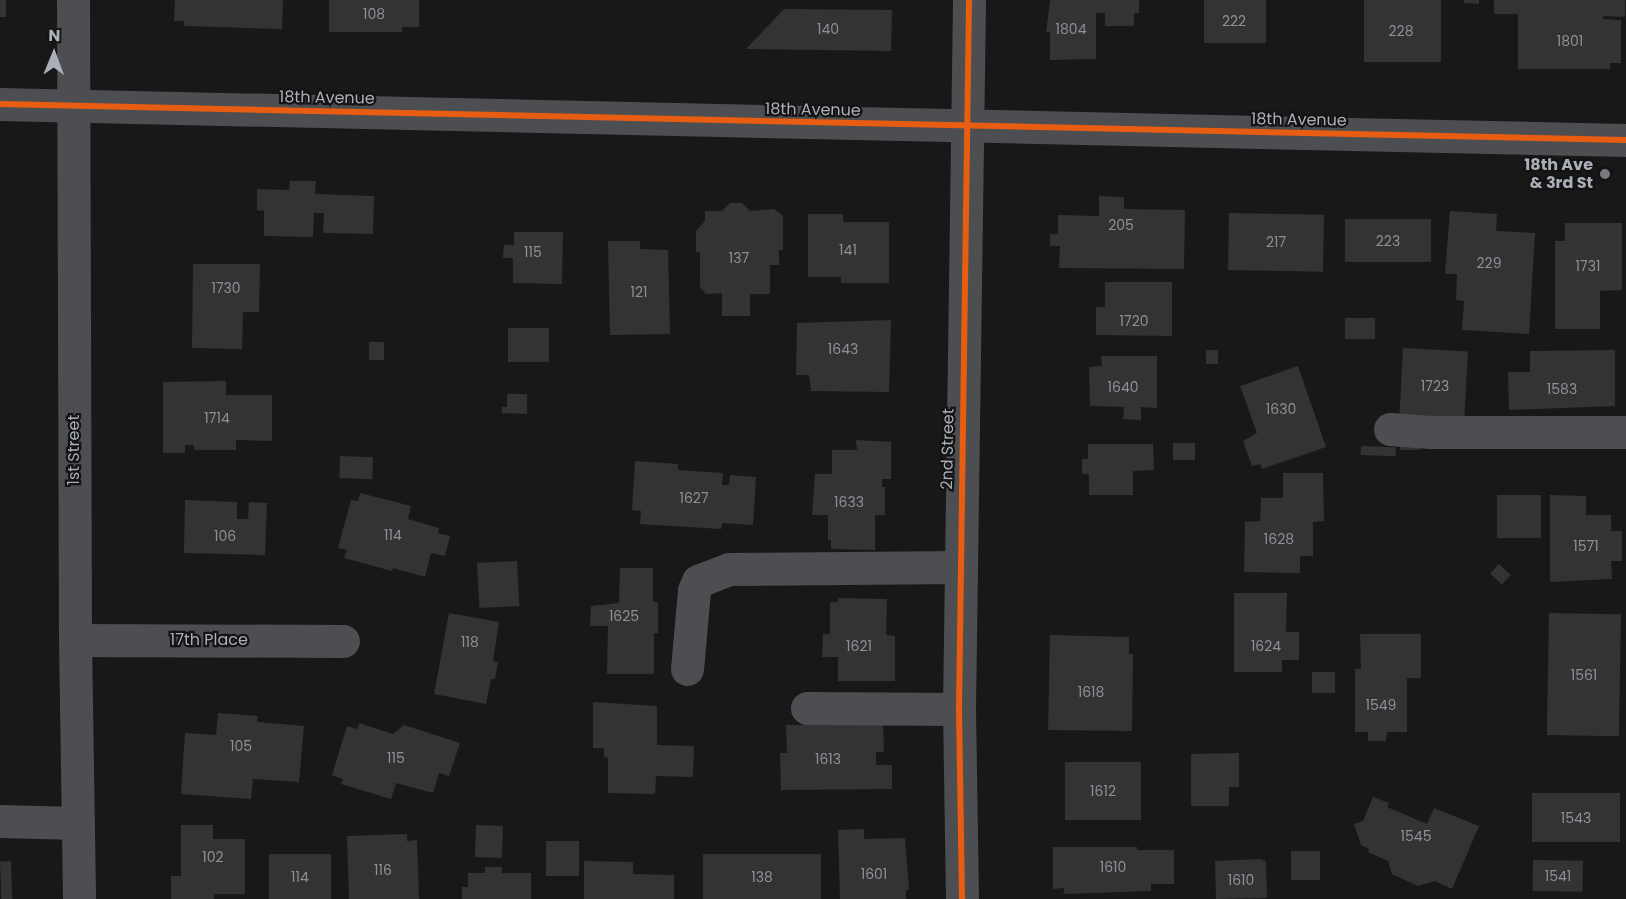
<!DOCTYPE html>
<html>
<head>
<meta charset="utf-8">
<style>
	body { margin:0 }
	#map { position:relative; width:1626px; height:899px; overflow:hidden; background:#181819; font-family:Poppins,sans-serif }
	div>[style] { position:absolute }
	.building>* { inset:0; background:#333334; transform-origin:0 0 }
	.minor>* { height:33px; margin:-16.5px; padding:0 16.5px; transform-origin:16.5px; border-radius:16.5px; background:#4d4e51 }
	.cycleway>* { height:6px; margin:-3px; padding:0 3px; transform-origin:3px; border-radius:3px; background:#e95d12 }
	.dots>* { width:16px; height:16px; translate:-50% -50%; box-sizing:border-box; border:3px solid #131314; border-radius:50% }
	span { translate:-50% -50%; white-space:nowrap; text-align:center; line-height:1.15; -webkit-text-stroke:4.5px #131314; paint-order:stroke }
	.number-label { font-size:14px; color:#8d9097 }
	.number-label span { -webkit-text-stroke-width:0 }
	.street-label { font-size:16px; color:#abafb8 }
	.poi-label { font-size:16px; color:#abafb8; font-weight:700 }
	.right { translate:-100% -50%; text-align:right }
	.north { position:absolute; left:24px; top:24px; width:60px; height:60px; -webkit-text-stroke:4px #131314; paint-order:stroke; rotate:1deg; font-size:16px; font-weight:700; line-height:24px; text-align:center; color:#abafb8 }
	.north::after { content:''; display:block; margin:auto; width:21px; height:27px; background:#abafb8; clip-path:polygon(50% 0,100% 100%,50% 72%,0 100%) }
</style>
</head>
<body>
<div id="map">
	<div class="building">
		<i style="left:0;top:0;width:6px;height:17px"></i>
		<i style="clip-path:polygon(175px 0,283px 0,282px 29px,184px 26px,184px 21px,174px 21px)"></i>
		<i style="clip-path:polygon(329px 0,419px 0,419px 27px,402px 27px,402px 32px,329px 32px)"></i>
		<i style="clip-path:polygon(1050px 0,1139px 0,1139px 13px,1134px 13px,1134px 26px,1105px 26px,1105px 13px,1096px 13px,1096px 59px,1050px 60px,1050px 32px,1046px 32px)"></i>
		<i style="left:1204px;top:0;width:62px;height:43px"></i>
		<i style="left:1364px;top:0;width:77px;height:62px"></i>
		<i style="clip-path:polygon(1464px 0,1479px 0,1479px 4px,1464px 3px)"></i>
		<i style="clip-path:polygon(1494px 0,1625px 0,1625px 17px,1603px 16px,1603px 19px,1621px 20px,1621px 63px,1610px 63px,1610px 69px,1518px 69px,1518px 14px,1494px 14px)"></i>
		<i style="clip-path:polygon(784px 9px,892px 10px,891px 51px,746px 49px)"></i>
		<i style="clip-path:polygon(290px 181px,316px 181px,315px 194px,374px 196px,373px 234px,323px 233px,324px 213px,314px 213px,313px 237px,264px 236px,264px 211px,257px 210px,257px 189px,289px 190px)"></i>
		<i style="clip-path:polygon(1099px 196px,1124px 197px,1124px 209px,1185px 210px,1184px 269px,1059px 268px,1060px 246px,1050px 246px,1050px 234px,1058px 234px,1058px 215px,1099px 216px)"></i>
		<i style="clip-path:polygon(730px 203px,742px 203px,750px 211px,774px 209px,783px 216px,783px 250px,779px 250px,779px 265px,770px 265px,770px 294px,750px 294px,750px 316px,722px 316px,722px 293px,706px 294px,700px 287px,700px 252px,696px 252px,696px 231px,705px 221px,705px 211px,722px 211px)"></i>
		<i style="clip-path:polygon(1450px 211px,1497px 214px,1496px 231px,1535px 233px,1529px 334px,1462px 330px,1464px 301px,1456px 300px,1457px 274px,1445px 274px)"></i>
		<i style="left:1229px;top:213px;width:95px;height:57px;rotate:1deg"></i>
		<i style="clip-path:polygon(808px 214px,843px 214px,843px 222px,889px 222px,889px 283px,841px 283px,841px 277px,808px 277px)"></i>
		<i style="left:1345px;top:219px;width:86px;height:43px"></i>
		<i style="clip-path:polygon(1565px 223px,1622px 223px,1622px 290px,1600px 291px,1600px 329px,1555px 329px,1555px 241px,1565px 241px)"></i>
		<i style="clip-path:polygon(514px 232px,563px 232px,562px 284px,513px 283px,513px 258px,503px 258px,504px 245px,514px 245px)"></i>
		<i style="clip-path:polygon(608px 241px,640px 241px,640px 249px,668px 250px,670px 334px,610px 335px)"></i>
		<i style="clip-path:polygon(193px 264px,260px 264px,259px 312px,243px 312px,242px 349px,192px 348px)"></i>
		<i style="clip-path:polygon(1105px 282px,1172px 282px,1172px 336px,1096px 335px,1096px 307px,1105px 307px)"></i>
		<i style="left:1345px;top:318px;width:30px;height:21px"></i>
		<i style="clip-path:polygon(891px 320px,889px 392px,811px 391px,809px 375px,796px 375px,797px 323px)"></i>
		<i style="left:508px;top:328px;width:41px;height:34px"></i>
		<i style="left:369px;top:342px;width:15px;height:18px"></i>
		<i style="left:1403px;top:348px;width:65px;height:73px;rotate:3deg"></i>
		<i style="left:1206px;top:350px;width:12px;height:14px"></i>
		<i style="clip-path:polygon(1615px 350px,1615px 406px,1509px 410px,1508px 372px,1530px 372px,1530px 351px)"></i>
		<i style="clip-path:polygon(1101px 356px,1157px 356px,1157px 408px,1141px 407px,1141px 420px,1123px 419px,1124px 407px,1090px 406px,1089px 367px,1102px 366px)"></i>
		<i style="clip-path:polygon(1298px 366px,1326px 447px,1262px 469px,1260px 464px,1252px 466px,1243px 441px,1257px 433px,1240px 386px)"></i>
		<i style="clip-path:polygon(226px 381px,226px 395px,272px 395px,272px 441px,236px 440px,236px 450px,194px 450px,194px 445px,185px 445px,185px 453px,163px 453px,163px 382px)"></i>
		<i style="clip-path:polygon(507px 394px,527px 394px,527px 414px,502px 413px,502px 407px,507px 407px)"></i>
		<i style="left:1400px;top:434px;width:20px;height:16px"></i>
		<i style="clip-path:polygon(856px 440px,891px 442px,891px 479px,882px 479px,882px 487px,885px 487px,885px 515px,875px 515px,875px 550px,831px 549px,831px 540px,828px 540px,828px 515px,812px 515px,815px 474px,832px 474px,832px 450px,857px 450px)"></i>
		<i style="left:1173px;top:443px;width:22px;height:17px"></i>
		<i style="clip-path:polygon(1088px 444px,1153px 444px,1154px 470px,1133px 471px,1133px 495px,1089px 495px,1089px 474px,1082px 474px,1082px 459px,1088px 459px)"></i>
		<i style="left:1361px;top:446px;width:35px;height:9px;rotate:2deg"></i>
		<i style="left:340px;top:456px;width:33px;height:22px;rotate:2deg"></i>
		<i style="clip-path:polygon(635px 461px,678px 464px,678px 470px,723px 473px,722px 485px,729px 485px,730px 475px,756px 477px,753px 525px,722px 523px,721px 529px,640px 524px,641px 511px,632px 510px)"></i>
		<i style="clip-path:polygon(1283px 473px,1323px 473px,1324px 521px,1313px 522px,1313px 556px,1300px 556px,1300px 573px,1244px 572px,1245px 522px,1260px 521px,1261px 498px,1283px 498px)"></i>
		<i style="clip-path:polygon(360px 493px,411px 506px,408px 519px,439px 528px,438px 533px,450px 536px,445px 556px,431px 553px,425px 577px,393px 568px,392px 571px,344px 558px,347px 550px,338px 548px,351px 500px,358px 501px)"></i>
		<i style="left:1497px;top:495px;width:44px;height:43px"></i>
		<i style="clip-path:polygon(1550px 495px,1586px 496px,1586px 515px,1611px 515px,1611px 531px,1622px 531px,1622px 561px,1611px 561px,1612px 579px,1550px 582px)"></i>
		<i style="clip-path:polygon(185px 500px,237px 502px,237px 519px,248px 519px,249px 502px,267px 503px,265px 555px,184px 553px)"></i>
		<i style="left:517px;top:561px;width:45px;height:40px;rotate:87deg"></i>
		<i style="left:1499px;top:564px;width:16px;height:13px;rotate:43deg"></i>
		<i style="clip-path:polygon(620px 568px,653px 568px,653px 602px,658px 602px,658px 633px,654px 633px,654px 674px,607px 674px,608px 626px,590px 626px,591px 606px,619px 603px)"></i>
		<i style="clip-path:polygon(1234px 593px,1287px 593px,1286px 632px,1299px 632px,1299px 660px,1282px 660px,1282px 672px,1234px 672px)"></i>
		<i style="clip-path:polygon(838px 598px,887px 599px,886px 635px,895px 636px,895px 681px,838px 681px,838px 657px,822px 657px,823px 634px,830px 634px,830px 602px,838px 602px)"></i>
		<i style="clip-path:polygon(449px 613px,499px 622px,493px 661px,498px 662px,495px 679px,491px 679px,486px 704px,434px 694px)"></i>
		<i style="left:1549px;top:613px;width:72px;height:122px;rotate:1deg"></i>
		<i style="clip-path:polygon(1360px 634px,1421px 634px,1421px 678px,1407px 678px,1407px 732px,1387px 732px,1386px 741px,1368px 741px,1368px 732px,1355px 732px,1355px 669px,1361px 669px)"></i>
		<i style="clip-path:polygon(1050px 635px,1129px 637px,1129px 654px,1133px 654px,1132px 731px,1048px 730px)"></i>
		<i style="left:1312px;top:672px;width:23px;height:21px"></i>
		<i style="clip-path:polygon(593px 702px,657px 706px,657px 745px,694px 746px,693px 777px,656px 776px,655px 794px,608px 793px,608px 758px,604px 757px,604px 748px,593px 748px)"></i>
		<i style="clip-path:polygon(218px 713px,258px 716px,257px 722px,304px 726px,299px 782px,253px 779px,251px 799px,181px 794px,185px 733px,216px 735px)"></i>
		<i style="clip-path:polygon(829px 721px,883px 723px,884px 752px,876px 752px,876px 765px,892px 765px,892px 789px,781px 790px,780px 753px,787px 753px,786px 725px,830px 725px)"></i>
		<i style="clip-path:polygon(359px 723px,393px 734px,404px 725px,460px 743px,449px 776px,439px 773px,433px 793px,396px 783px,391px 799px,341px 784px,343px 779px,332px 775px,347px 726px,358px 729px)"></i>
		<i style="clip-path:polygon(1239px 753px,1239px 787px,1229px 787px,1229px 806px,1191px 806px,1191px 754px)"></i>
		<i style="left:1065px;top:762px;width:76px;height:58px"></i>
		<i style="left:1532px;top:793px;width:88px;height:49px"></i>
		<i style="clip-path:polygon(1373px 797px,1389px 803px,1387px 807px,1427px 824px,1434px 808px,1479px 826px,1452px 889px,1435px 881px,1418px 886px,1392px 874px,1388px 861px,1368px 852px,1369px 849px,1361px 845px,1354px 824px,1363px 821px)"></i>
		<i style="clip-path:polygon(181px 825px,213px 825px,213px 839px,245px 839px,245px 894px,214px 894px,214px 899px,171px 899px,171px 876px,181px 876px)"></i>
		<i style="left:476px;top:825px;width:27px;height:32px;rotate:2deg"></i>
		<i style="clip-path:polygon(864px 829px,864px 839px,905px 838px,909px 890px,906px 890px,906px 899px,840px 899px,838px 830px)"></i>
		<i style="clip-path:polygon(407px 834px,407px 841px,417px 840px,419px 899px,349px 899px,347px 836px)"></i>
		<i style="left:546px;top:841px;width:33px;height:35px"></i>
		<i style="clip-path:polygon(1053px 847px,1137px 847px,1137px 850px,1174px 850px,1174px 884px,1151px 884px,1151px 891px,1064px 894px,1064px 888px,1053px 889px)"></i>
		<i style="left:1320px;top:851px;width:29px;height:29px;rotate:90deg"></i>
		<i style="left:269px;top:854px;width:62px;height:45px"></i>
		<i style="left:703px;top:854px;width:118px;height:45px"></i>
		<i style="clip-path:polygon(1260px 859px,1266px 861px,1267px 898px,1216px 899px,1215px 861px)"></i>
		<i style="left:1533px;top:860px;width:50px;height:31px;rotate:1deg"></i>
		<i style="left:11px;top:861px;width:38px;height:11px;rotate:88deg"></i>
		<i style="clip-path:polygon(584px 861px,633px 862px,633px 874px,674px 875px,674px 899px,584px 899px)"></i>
		<i style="clip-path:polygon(485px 867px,502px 867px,502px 873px,531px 873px,531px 899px,462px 899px,462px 887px,468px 887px,468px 873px,485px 873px)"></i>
	</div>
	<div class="minor">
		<i style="left:73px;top:0;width:640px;rotate:89.82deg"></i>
		<i style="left:75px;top:640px;width:259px;rotate:89.1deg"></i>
		<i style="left:0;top:104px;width:1626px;rotate:1.27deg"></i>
		<i style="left:1390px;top:429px;width:40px;rotate:4.3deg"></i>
		<i style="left:1430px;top:432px;width:196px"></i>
		<i style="left:75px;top:640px;width:268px;rotate:0.2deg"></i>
		<i style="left:687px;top:669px;width:79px;rotate:-84.9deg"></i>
		<i style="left:694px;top:590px;width:10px;rotate:-66deg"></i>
		<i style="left:698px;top:581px;width:33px;rotate:-21deg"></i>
		<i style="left:729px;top:569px;width:232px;rotate:-0.5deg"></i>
		<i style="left:807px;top:708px;width:152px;rotate:0.4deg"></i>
		<i style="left:0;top:821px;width:78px;rotate:1.5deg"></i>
		<i style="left:962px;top:899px;width:190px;rotate:-90.9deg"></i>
		<i style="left:959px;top:709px;width:709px;rotate:-89.19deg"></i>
	</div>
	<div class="cycleway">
		<i style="left:0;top:104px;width:1626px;rotate:1.27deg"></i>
		<i style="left:962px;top:899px;width:190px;rotate:-90.9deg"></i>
		<i style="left:959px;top:709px;width:709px;rotate:-89.19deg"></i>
	</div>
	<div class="dots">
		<i style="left:1605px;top:174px;background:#787a80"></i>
	</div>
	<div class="number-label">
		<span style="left:374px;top:14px">108</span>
		<span style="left:1234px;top:21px">222</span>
		<span style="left:828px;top:29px">140</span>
		<span style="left:1071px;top:29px">1804</span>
		<span style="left:1401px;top:31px">228</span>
		<span style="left:1570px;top:41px">1801</span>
		<span style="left:1121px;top:225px">205</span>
		<span style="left:1388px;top:241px">223</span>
		<span style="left:1276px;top:242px">217</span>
		<span style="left:848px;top:250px">141</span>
		<span style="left:533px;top:252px">115</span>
		<span style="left:739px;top:258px">137</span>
		<span style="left:1489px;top:263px">229</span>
		<span style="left:1588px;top:266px">1731</span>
		<span style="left:226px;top:288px">1730</span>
		<span style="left:639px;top:292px">121</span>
		<span style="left:1134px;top:321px">1720</span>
		<span style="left:843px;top:349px">1643</span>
		<span style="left:1435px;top:386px">1723</span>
		<span style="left:1123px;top:387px">1640</span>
		<span style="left:1562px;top:389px">1583</span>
		<span style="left:1281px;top:409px">1630</span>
		<span style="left:217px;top:418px">1714</span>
		<span style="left:694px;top:498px">1627</span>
		<span style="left:849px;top:502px">1633</span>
		<span style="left:393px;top:535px">114</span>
		<span style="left:225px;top:536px">106</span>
		<span style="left:1279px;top:539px">1628</span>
		<span style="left:1586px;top:546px">1571</span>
		<span style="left:624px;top:616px">1625</span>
		<span style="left:470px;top:642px">118</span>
		<span style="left:859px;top:646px">1621</span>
		<span style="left:1266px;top:646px">1624</span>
		<span style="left:1584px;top:675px">1561</span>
		<span style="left:1091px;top:692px">1618</span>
		<span style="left:1381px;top:705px">1549</span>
		<span style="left:241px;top:746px">105</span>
		<span style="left:396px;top:758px">115</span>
		<span style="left:828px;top:759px">1613</span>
		<span style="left:1103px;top:791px">1612</span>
		<span style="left:1576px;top:818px">1543</span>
		<span style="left:1416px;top:836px">1545</span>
		<span style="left:213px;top:857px">102</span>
		<span style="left:1113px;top:867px">1610</span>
		<span style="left:383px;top:870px">116</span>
		<span style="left:874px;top:874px">1601</span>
		<span style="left:1558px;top:876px">1541</span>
		<span style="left:300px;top:877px">114</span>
		<span style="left:762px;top:877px">138</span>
		<span style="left:1241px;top:880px">1610</span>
	</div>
	<div class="street-label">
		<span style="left:327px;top:98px;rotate:1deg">18th Avenue</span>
		<span style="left:813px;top:110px;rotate:1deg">18th Avenue</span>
		<span style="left:1299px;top:120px;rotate:1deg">18th Avenue</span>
		<span style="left:948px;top:449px;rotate:-89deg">2nd Street</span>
		<span style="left:74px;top:450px;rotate:-90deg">1st Street</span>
		<span style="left:209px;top:640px">17th Place</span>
	</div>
	<div class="poi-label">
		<span class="right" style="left:1593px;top:174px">18th Ave<br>&amp; 3rd St</span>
	</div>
	<div class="north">N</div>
</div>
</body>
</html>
